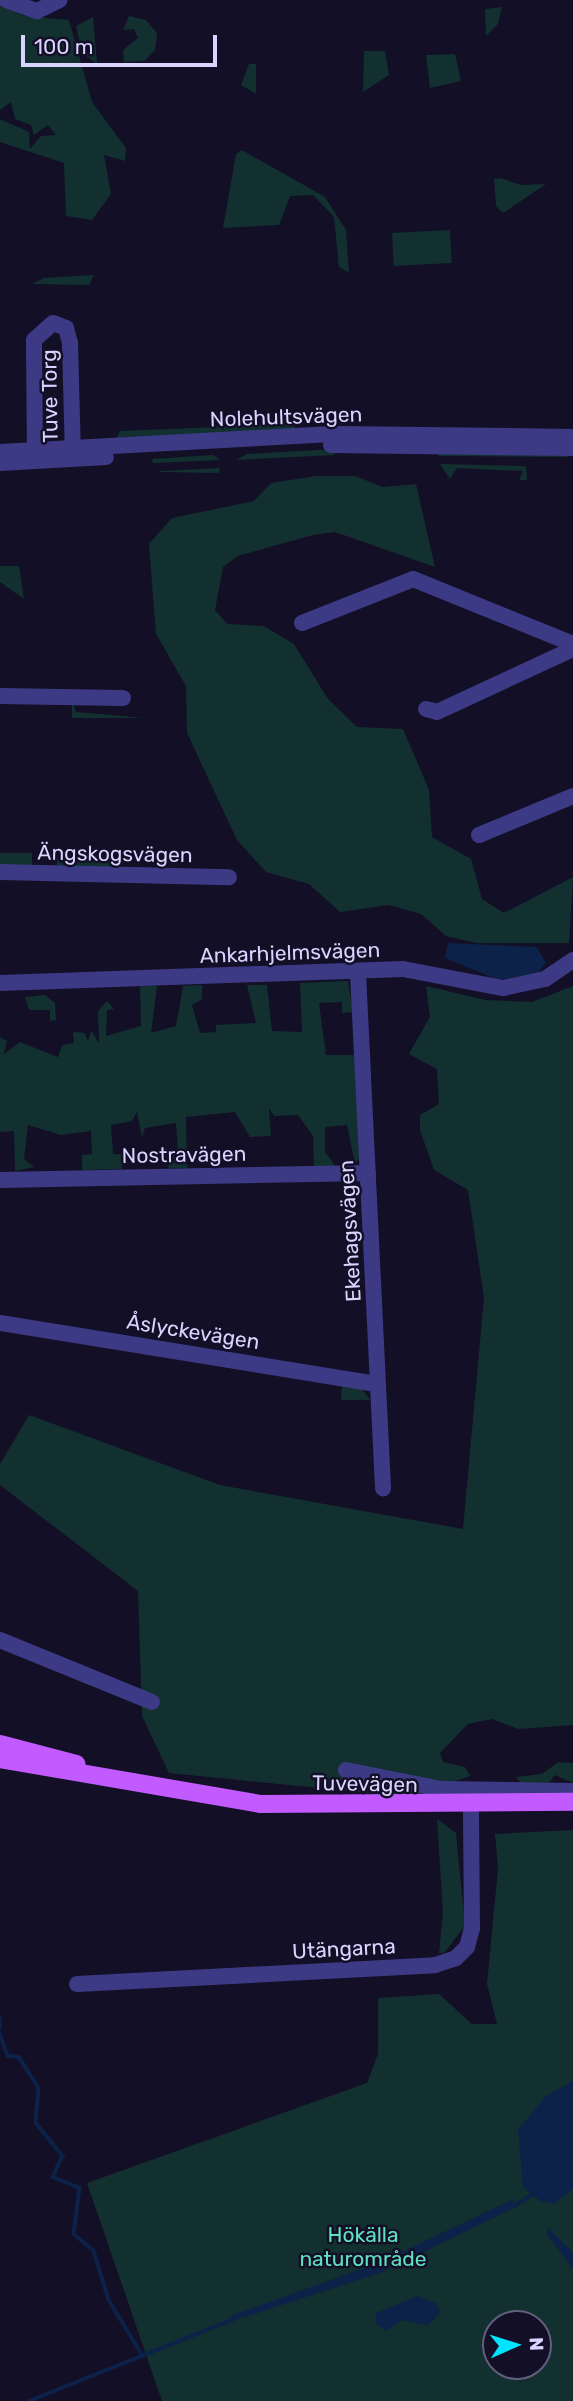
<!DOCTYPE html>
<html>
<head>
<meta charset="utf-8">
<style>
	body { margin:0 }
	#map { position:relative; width:573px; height:2401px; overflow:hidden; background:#130f26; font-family:Rubik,sans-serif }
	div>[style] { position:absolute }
	.green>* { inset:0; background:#12302f; transform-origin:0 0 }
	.water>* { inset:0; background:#0c2248 }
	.stream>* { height:3.5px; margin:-1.75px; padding:0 1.75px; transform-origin:1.75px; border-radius:1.75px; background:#0c2248 }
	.minor>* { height:16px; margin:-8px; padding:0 8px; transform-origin:8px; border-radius:8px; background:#3d3a85 }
	.major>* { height:18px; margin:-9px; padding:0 9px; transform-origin:9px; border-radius:9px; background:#c25bff }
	span { translate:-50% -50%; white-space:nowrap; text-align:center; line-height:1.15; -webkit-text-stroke:5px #130f26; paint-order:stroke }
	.street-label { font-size:21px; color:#d9d4ff }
	.park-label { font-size:21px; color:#5fe0c0 }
	.north { position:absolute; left:482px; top:2310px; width:70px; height:70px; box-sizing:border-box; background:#130f26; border:2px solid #625e7d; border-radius:50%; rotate:87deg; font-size:19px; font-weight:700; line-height:28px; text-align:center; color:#d9d4ff }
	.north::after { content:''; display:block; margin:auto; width:24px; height:32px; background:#00e5ff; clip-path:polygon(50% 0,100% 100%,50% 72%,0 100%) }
	.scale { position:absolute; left:21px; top:35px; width:196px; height:32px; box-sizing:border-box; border:4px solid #d9d4ff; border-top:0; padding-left:9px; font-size:21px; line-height:24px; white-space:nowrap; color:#d9d4ff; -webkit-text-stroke:5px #130f26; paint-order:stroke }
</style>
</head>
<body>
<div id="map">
	<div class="green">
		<i style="clip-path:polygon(0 6px,25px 16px,69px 20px,92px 102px,126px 148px,125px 161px,104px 155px,111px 194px,92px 220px,66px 216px,64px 163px,0 142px,0 119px,29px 132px,30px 149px,41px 136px,56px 135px,48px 125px,34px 135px,31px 125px,15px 119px,11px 102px,0 110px)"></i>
		<i style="clip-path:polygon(502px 7px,498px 24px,486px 36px,485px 9px)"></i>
		<i style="clip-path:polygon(129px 16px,146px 20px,157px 33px,155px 50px,144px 61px,124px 62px,123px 50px,138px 38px,134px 29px,123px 30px)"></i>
		<i style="clip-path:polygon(93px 17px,97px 64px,82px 53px,76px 26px)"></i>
		<i style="clip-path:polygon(364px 51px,385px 51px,389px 75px,363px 92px)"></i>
		<i style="clip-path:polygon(455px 54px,461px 81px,430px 88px,426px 55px)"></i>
		<i style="clip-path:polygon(249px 64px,256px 64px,256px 94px,241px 85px)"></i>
		<i style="clip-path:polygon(242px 150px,325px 197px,346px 230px,349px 273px,339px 267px,334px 217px,313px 195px,290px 196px,279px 225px,223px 228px,236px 154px)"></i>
		<i style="clip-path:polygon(500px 178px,521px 185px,546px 184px,503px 213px,496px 206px,494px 179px)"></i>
		<i style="left:450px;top:230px;width:33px;height:58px;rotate:87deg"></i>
		<i style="clip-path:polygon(94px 275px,89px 285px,32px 284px,44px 278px)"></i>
		<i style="clip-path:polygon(294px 424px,295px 429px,114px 442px,120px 431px)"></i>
		<i style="clip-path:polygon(334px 449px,335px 455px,236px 460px,247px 454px)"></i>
		<i style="clip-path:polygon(440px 451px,567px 455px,568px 457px,438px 456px)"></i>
		<i style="clip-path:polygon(213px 455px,220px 460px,153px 463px,152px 459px)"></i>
		<i style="clip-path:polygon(440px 464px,526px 466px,527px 480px,519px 480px,523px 471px,457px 468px,450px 479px)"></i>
		<i style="clip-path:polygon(220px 468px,219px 473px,160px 472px,160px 471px)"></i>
		<i style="clip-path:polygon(316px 476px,355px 476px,383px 487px,416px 484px,435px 567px,335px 532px,313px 535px,238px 556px,223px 567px,215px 610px,227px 624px,264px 626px,294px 644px,328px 699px,357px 727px,403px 729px,429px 790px,432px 837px,471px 859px,482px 899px,504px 913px,573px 877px,569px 943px,476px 943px,446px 936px,421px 914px,389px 905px,340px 912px,309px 884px,266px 872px,237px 840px,187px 733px,186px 686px,156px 634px,149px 544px,172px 518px,254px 501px,271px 483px)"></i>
		<i style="clip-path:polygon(0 566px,19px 566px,24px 599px,0 582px)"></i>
		<i style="clip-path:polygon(72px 700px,76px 712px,144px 718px,72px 718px)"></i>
		<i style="left:0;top:853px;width:32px;height:14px"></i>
		<i style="left:57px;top:858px;width:53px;height:10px;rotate:1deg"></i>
		<i style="clip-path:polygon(348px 981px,353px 1012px,342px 1013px,342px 1002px,319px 1003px,326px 1055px,354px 1055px,360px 1158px,355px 1164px,347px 1125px,325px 1127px,325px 1152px,336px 1167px,314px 1167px,313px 1136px,298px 1115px,274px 1116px,269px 1108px,271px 1136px,250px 1137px,235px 1112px,186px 1117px,187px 1168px,168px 1168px,171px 1154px,178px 1153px,176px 1123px,145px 1128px,142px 1137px,137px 1112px,132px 1121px,111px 1125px,113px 1154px,121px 1154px,122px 1169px,82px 1170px,82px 1155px,92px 1154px,91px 1131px,61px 1135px,28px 1125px,24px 1159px,34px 1167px,15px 1171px,14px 1131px,0 1132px,0 1037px,7px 1041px,4px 1054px,20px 1042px,58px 1057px,62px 1045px,74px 1043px,73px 1032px,85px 1033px,88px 1042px,91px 1030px,99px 1043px,98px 1011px,107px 1001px,114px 1009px,107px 1010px,106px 1036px,141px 1026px,140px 986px,157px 986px,151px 1033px,176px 1026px,183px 986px,202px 985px,202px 999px,192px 1005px,200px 1033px,216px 1032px,216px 1025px,256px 1023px,247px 985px,267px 985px,272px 1031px,302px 1032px,300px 983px)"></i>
		<i style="clip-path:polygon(426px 986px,486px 1000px,532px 1002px,573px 986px,573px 1725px,519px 1729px,492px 1719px,468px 1724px,440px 1753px,443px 1762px,465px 1767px,470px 1776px,410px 1797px,169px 1773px,142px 1716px,138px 1591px,0 1485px,0 1464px,29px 1415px,220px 1485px,463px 1529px,484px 1298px,468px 1190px,434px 1170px,420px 1130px,420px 1115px,439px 1104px,437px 1069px,409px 1054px,430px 1017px)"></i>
		<i style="clip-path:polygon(45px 995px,55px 1003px,56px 1020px,50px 1021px,50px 1010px,29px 1010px,25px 997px)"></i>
		<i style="clip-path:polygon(342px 1383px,361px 1387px,370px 1400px,341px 1400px)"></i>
		<i style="clip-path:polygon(558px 1762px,573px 1763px,573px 1783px,555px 1775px,546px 1787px,523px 1786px,516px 1777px,542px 1774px)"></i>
		<i style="clip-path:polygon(437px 1819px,456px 1833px,465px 1926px,444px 1953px,439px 1953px,443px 1912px)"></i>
		<i style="clip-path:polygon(evenodd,573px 1830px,573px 2401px,162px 2401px,87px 2183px,367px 2083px,378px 2054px,378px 1998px,439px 1994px,472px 2024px,497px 2024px,487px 1984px,498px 1868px,495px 1834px,573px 1830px,496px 2324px,538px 2324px,538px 2366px,496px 2366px,496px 2324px)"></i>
	</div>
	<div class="water">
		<i style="clip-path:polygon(448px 943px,537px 947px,546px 963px,538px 973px,498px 980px,445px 958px)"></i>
		<i style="clip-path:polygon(573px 2081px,573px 2189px,554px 2204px,542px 2202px,523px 2187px,518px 2130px,545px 2097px)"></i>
		<i style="clip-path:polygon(513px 2199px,514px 2208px,506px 2212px,382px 2272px,243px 2318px,230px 2316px,381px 2262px)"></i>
		<i style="clip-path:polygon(547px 2227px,573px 2252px,573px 2269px,548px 2236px)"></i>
		<i style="clip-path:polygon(418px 2296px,437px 2304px,440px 2313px,428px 2325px,403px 2320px,386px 2331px,376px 2324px,376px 2313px)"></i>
	</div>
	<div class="stream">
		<i style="left:0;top:2018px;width:10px;rotate:90deg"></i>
		<i style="left:0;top:2034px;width:23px;rotate:70deg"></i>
		<i style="left:8px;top:2056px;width:11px;rotate:5deg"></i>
		<i style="left:19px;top:2057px;width:37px;rotate:57deg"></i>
		<i style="left:39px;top:2088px;width:35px;rotate:95deg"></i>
		<i style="left:36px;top:2123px;width:43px;rotate:50.7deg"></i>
		<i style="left:63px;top:2156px;width:23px;rotate:115deg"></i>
		<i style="left:53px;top:2177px;width:29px;rotate:22deg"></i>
		<i style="left:80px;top:2188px;width:46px;rotate:97.4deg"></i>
		<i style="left:74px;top:2234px;width:26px;rotate:40deg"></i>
		<i style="left:94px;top:2251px;width:51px;rotate:73deg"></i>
		<i style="left:109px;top:2300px;width:66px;rotate:58.7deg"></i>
		<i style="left:513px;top:2207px;width:24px;rotate:-33deg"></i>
		<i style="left:29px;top:2401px;width:224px;rotate:-21.8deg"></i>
	</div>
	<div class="minor">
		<i style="left:6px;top:0;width:33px;rotate:20deg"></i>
		<i style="left:37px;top:11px;width:25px;rotate:-26deg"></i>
		<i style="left:331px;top:445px;width:242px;rotate:0.7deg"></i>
		<i style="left:0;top:452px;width:337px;rotate:-3.1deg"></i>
		<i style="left:337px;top:434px;width:236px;rotate:0.7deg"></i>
		<i style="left:35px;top:458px;width:118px;rotate:-90.5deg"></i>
		<i style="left:34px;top:340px;width:25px;rotate:-42deg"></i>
		<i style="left:53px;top:323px;width:14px;rotate:21deg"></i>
		<i style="left:66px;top:328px;width:16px;rotate:75deg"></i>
		<i style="left:70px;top:343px;width:113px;rotate:88.5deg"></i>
		<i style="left:0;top:463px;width:106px;rotate:-3.2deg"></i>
		<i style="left:302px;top:623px;width:119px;rotate:-21.6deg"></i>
		<i style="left:413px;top:579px;width:173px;rotate:22.1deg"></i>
		<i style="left:0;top:696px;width:123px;rotate:0.9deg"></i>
		<i style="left:426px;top:709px;width:11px;rotate:15deg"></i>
		<i style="left:437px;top:712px;width:150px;rotate:-24.9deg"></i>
		<i style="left:479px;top:835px;width:102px;rotate:-22.5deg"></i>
		<i style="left:0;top:872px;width:229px;rotate:1.3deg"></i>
		<i style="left:358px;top:973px;width:516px;rotate:87.22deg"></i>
		<i style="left:0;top:983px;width:403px;rotate:-2deg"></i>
		<i style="left:403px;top:969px;width:102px;rotate:10.8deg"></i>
		<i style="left:503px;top:988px;width:43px;rotate:-12.1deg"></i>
		<i style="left:545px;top:979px;width:34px;rotate:-34deg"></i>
		<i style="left:0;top:1180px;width:368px;rotate:-1.1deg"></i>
		<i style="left:0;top:1323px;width:383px;rotate:9.2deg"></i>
		<i style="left:0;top:1640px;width:164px;rotate:22.2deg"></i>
		<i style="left:346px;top:1770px;width:97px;rotate:11.3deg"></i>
		<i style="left:441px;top:1789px;width:132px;rotate:0.9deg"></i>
		<i style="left:77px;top:1984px;width:359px;rotate:-3deg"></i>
		<i style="left:435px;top:1965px;width:22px;rotate:-18deg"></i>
		<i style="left:456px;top:1958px;width:16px;rotate:-45deg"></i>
		<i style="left:467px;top:1947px;width:20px;rotate:-75deg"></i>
		<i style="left:472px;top:1928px;width:122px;rotate:-90.5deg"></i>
	</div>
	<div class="major">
		<i style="left:0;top:1744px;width:79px;rotate:14.7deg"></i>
		<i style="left:0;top:1759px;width:265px;rotate:9.8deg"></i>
		<i style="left:261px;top:1804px;width:312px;rotate:-0.4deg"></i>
	</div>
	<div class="street-label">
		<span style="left:50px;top:396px;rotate:-91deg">Tuve Torg</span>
		<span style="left:286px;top:417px;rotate:-2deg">Nolehultsvägen</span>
		<span style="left:115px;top:854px;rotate:1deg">Ängskogsvägen</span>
		<span style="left:290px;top:953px;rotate:-2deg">Ankarhjelmsvägen</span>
		<span style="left:184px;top:1155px;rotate:-1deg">Nostravägen</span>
		<span style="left:350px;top:1231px;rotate:-93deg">Ekehagsvägen</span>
		<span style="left:193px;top:1332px;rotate:9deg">Åslyckevägen</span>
		<span style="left:365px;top:1784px;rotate:1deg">Tuvevägen</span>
		<span style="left:344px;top:1949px;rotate:-3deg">Utängarna</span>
	</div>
	<div class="park-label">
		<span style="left:363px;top:2247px">Hökälla<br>naturområde</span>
	</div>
	<div class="north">N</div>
	<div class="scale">100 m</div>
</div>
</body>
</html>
